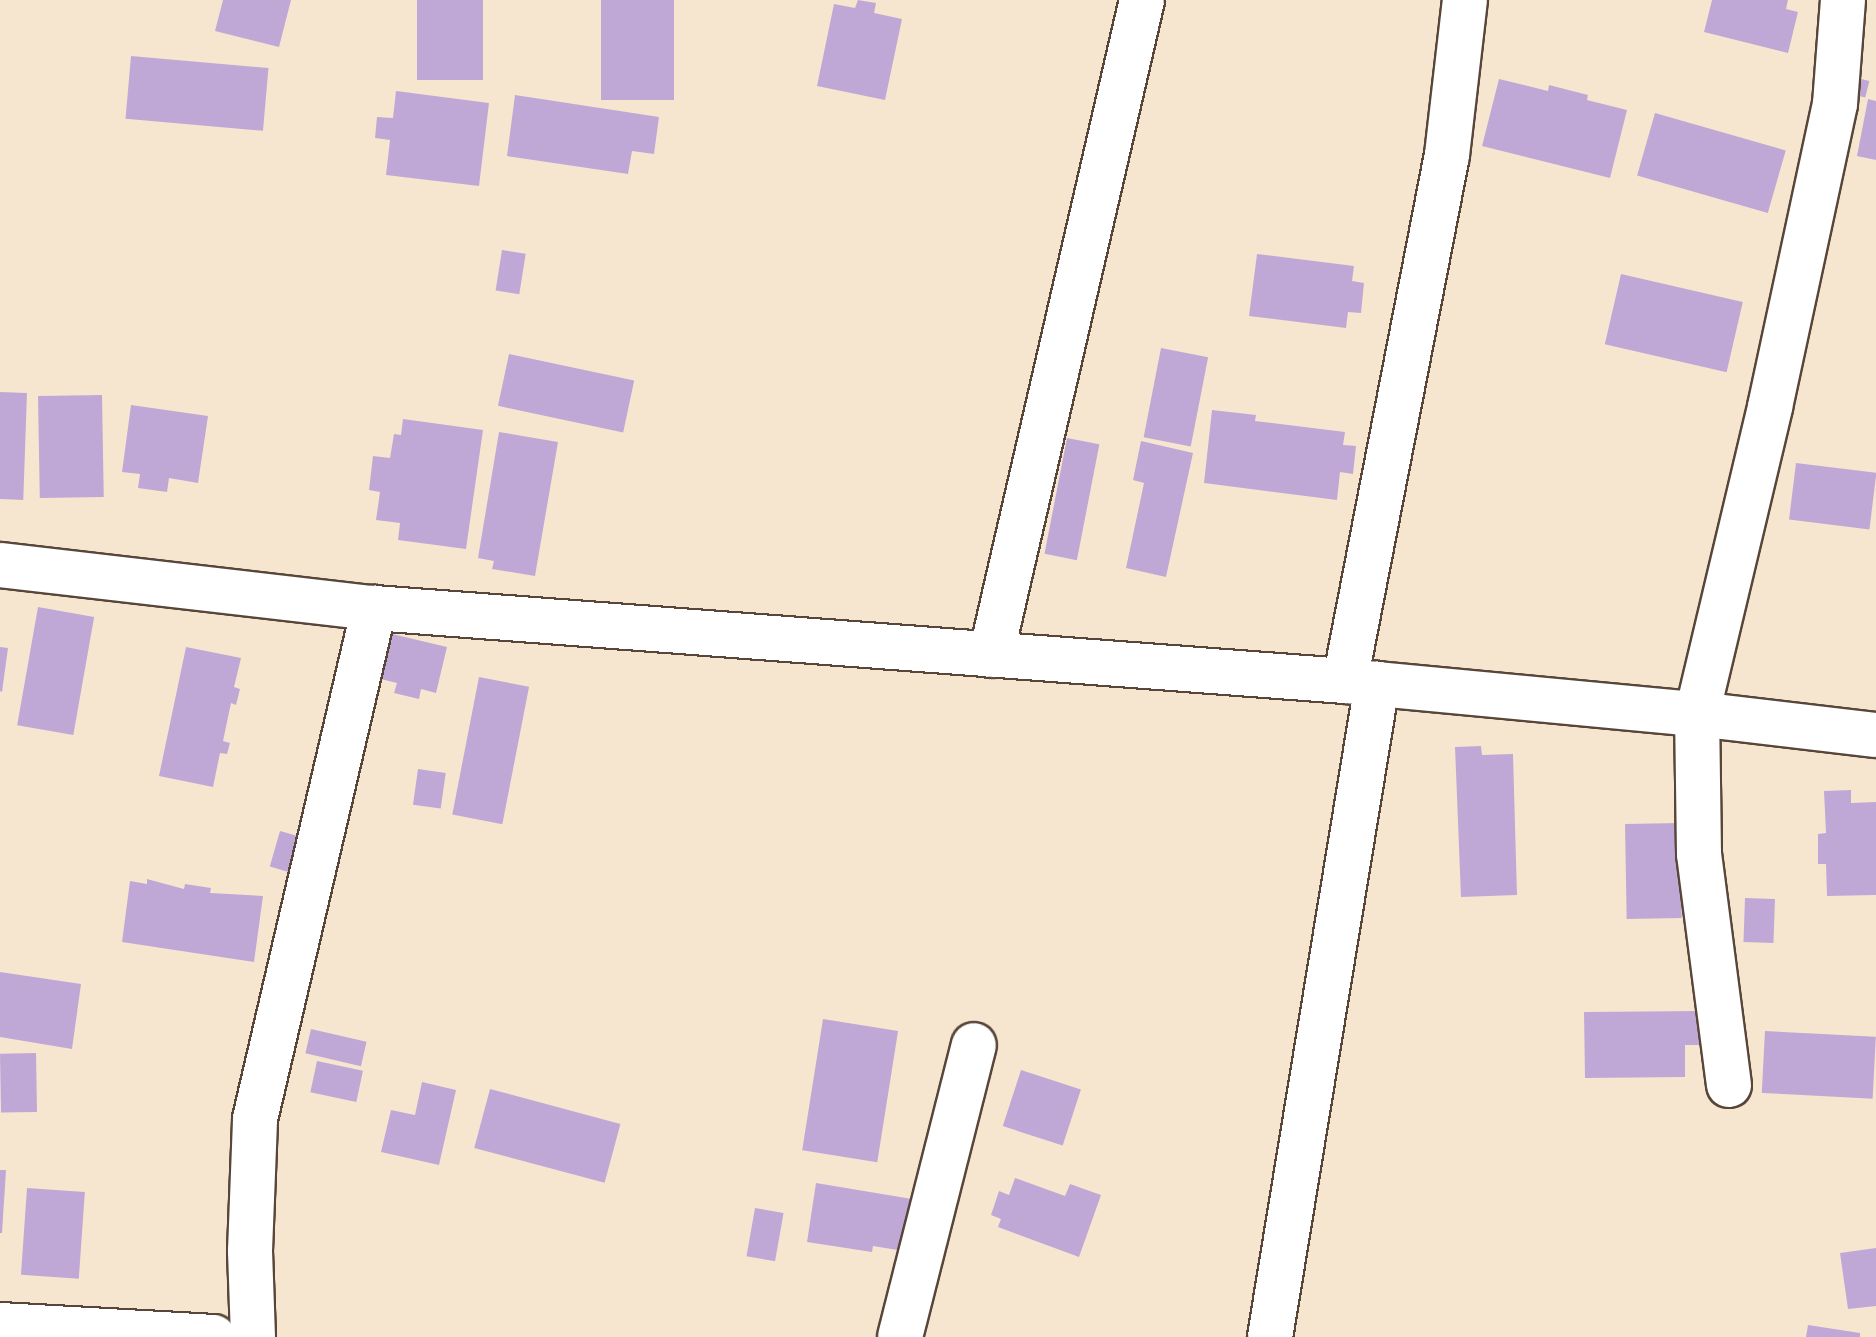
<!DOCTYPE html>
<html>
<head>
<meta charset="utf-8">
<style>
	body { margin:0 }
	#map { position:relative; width:1876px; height:1337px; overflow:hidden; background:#f6e6d0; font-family:Sriracha,sans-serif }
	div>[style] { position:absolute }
	.building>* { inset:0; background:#c0a8d6; transform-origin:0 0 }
	.roads { filter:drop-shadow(2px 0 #574639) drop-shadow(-2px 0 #574639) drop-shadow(0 2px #574639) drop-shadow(0 -2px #574639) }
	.minor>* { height:44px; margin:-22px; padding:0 22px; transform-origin:22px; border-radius:22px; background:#fff }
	span { translate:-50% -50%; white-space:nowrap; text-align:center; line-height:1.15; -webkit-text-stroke:7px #fbf7ec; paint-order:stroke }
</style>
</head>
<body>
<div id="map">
	<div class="building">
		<i style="clip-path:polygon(223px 0,291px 0,279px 47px,215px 31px)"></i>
		<i style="left:417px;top:0;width:66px;height:80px"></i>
		<i style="left:601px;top:0;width:73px;height:100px"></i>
		<i style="clip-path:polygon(858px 0,876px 3px,874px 13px,902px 19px,885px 100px,817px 86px,834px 4px,855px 8px)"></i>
		<i style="clip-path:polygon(1712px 0,1788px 0,1786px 9px,1798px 12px,1788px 53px,1704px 32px)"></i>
		<i style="left:131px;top:56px;width:138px;height:63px;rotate:5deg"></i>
		<i style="left:1849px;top:76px;width:21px;height:17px;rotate:14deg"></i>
		<i style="clip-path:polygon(1499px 79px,1548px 91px,1549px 85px,1588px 95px,1587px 100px,1627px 110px,1610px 178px,1482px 146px)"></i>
		<i style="clip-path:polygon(396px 91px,489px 103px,479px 186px,386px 175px,390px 140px,375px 138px,377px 117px,393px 118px)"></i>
		<i style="clip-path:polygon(515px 95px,659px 117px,654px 154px,632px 151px,628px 174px,507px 156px)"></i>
		<i style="clip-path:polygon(1868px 99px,1876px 101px,1876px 160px,1857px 156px)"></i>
		<i style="left:1655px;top:113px;width:136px;height:65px;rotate:16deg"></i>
		<i style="left:502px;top:250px;width:24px;height:41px;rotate:9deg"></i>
		<i style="clip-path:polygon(1257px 254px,1354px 266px,1352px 281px,1364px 283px,1361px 313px,1348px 312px,1346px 328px,1249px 316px)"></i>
		<i style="left:1621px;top:274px;width:125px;height:72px;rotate:13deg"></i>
		<i style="left:1161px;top:348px;width:48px;height:91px;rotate:11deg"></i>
		<i style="left:509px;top:354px;width:128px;height:53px;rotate:12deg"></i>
		<i style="left:0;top:392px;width:27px;height:107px;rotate:2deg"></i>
		<i style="left:102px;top:395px;width:102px;height:64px;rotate:89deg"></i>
		<i style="clip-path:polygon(131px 405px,208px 416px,198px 483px,169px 478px,167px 492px,138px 488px,140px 474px,122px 472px)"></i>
		<i style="clip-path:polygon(1212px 410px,1256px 415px,1255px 421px,1345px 432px,1343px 445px,1356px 446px,1353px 474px,1340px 472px,1337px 500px,1204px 483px)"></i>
		<i style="clip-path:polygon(403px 419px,483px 430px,466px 549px,398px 540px,400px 523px,376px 520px,380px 492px,369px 490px,373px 456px,390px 458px,394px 434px,401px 435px)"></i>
		<i style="clip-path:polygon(499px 432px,558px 442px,535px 576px,492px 569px,494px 561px,478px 558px)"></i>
		<i style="left:1067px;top:438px;width:33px;height:118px;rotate:11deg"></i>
		<i style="clip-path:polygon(1141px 441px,1193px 453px,1166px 577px,1126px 568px,1144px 483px,1133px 480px)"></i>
		<i style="left:1796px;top:463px;width:81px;height:57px;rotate:7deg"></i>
		<i style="left:38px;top:607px;width:57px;height:120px;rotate:10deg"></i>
		<i style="clip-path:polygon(392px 634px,447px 647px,436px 693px,421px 689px,419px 699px,394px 693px,397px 683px,381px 679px)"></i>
		<i style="clip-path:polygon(0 647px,8px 648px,2px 692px,0 691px)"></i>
		<i style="clip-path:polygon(186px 647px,241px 658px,234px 687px,240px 689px,236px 705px,231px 703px,223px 741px,230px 743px,227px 754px,220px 753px,213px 787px,159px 776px)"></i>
		<i style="left:479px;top:677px;width:51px;height:140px;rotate:11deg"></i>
		<i style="clip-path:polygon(1481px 746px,1482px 755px,1513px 754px,1517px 895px,1461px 897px,1455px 747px)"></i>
		<i style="left:418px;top:769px;width:28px;height:36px;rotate:8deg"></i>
		<i style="clip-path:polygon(1851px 790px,1851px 803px,1876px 802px,1876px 895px,1827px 896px,1826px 864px,1818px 864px,1818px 834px,1826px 833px,1824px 791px)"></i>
		<i style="left:1680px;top:823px;width:95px;height:55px;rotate:89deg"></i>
		<i style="left:280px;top:831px;width:22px;height:37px;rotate:16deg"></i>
		<i style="clip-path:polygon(147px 879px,184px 889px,185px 884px,211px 888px,210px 893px,263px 896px,254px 962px,122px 942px,130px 881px,147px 884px)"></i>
		<i style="left:1745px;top:898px;width:30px;height:44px;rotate:2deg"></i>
		<i style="clip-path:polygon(0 972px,81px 984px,72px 1049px,0 1037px)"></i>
		<i style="clip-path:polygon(1702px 1011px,1703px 1045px,1685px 1045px,1685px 1077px,1585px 1078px,1584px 1012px)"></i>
		<i style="left:823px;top:1019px;width:76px;height:133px;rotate:9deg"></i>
		<i style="left:311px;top:1029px;width:57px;height:25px;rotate:13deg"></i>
		<i style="left:1765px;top:1031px;width:111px;height:62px;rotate:3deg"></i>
		<i style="left:36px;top:1053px;width:59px;height:36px;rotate:89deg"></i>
		<i style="left:317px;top:1061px;width:47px;height:32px;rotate:12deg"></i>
		<i style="left:1021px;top:1070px;width:63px;height:59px;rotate:18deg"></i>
		<i style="clip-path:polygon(422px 1082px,456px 1090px,439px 1165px,381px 1152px,391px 1110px,415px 1115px)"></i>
		<i style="left:490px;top:1089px;width:135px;height:61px;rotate:15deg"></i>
		<i style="clip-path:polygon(0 1170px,6px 1170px,2px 1233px,0 1233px)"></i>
		<i style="clip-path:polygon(1015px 1178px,1065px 1196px,1070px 1184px,1101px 1195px,1079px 1257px,998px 1227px,1001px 1219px,991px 1215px,999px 1191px,1009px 1195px)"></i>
		<i style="clip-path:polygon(816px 1183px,918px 1200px,910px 1252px,873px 1246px,872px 1252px,807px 1242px)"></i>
		<i style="left:27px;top:1188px;width:58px;height:87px;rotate:4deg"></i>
		<i style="left:755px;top:1208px;width:29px;height:49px;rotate:10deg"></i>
		<i style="clip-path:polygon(1876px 1248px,1876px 1306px,1848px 1309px,1840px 1253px)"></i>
		<i style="clip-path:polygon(1808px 1325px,1860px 1333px,1860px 1337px,1806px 1337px)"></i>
	</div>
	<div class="roads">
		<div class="minor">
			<i style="left:0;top:565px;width:376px;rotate:6.6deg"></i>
			<i style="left:374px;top:608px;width:974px;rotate:4.3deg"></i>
			<i style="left:1345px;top:681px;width:354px;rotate:5.4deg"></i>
			<i style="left:1697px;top:714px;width:180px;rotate:6.7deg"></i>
			<i style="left:991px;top:655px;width:672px;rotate:-77.02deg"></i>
			<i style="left:1345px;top:681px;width:536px;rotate:-79.03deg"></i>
			<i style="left:1447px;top:155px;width:156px;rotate:-83.4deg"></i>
			<i style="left:1729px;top:1085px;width:233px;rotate:-97.4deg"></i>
			<i style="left:1699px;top:854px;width:140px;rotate:-90.8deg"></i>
			<i style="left:1697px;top:714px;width:316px;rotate:-76.6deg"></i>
			<i style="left:1770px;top:407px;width:310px;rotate:-77.9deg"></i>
			<i style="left:1835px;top:104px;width:104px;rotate:-85.6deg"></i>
			<i style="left:0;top:1325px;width:214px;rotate:3.2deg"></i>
			<i style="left:253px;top:1337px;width:86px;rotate:-92deg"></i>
			<i style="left:250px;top:1251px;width:132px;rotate:-87.8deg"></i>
			<i style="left:255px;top:1119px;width:525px;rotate:-76.89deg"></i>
			<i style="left:900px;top:1337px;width:301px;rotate:-75.8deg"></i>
			<i style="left:1270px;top:1337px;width:662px;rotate:-80.69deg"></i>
		</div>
	</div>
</div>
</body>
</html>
